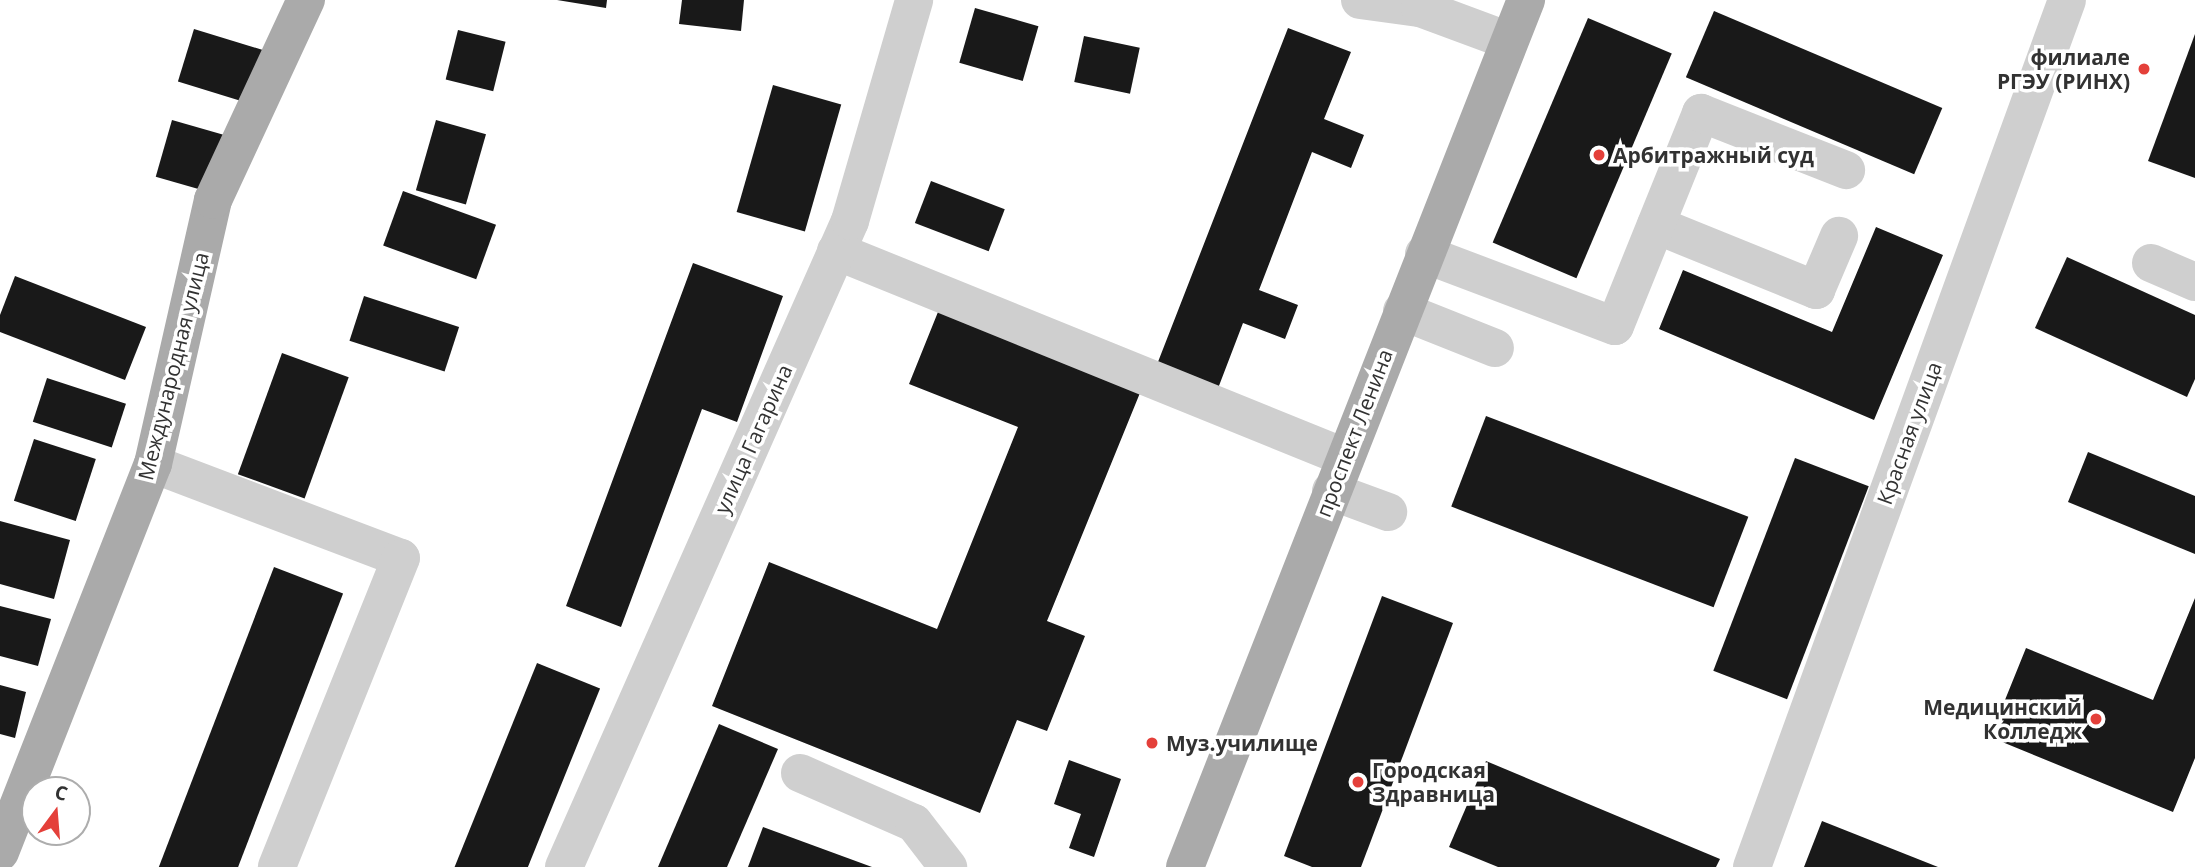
<!DOCTYPE html>
<html>
<head>
<meta charset="utf-8">
<style>
	body { margin:0 }
	#map { position:relative; width:2195px; height:867px; overflow:hidden; background:#fff; font-family:"Open Sans",sans-serif }
	div>[style] { position:absolute }
	.building>* { inset:0; background:#191919; transform-origin:0 0 }
	.minor>* { height:38px; margin:-19px; padding:0 19px; transform-origin:19px; border-radius:19px; background:#cfcfcf }
	.major>* { height:38px; margin:-19px; padding:0 19px; transform-origin:19px; border-radius:19px; background:#aaa }
	.dots>* { width:19px; height:19px; translate:-50% -50%; box-sizing:border-box; border:4px solid #fff; border-radius:50% }
	span { translate:-50% -50%; white-space:nowrap; text-align:center; line-height:1.15; -webkit-text-stroke:7px #fff; paint-order:stroke }
	.poi-label { font-size:21px; color:#323232; font-weight:700 }
	.right { translate:-100% -50%; text-align:right }
	.left { translate:0 -50%; text-align:left }
	.street-label { font-size:21px; color:#323232 }
	.north { position:absolute; left:21px; top:776px; width:70px; height:70px; box-sizing:border-box; background:#fff; border:2px solid #adadad; border-radius:50%; rotate:16deg; font-size:19px; font-weight:700; line-height:28px; text-align:center; color:#323232 }
	.north::after { content:''; display:block; margin:auto; width:24px; height:32px; background:#e4403a; clip-path:polygon(50% 0,100% 100%,50% 72%,0 100%) }
</style>
</head>
<body>
<div id="map">
	<div class="building">
		<i style="clip-path:polygon(557px 0,607px 0,606px 8px)"></i>
		<i style="clip-path:polygon(682px 0,744px 0,741px 31px,679px 24px)"></i>
		<i style="left:975px;top:8px;width:66px;height:57px;rotate:16deg"></i>
		<i style="left:1714px;top:11px;width:248px;height:72px;rotate:23deg"></i>
		<i style="left:1588px;top:18px;width:91px;height:244px;rotate:23deg"></i>
		<i style="clip-path:polygon(1288px 28px,1351px 52px,1324px 119px,1364px 135px,1351px 168px,1312px 152px,1259px 290px,1298px 305px,1285px 339px,1243px 323px,1217px 391px,1156px 367px)"></i>
		<i style="left:194px;top:29px;width:72px;height:55px;rotate:17deg"></i>
		<i style="left:458px;top:30px;width:49px;height:51px;rotate:14deg"></i>
		<i style="clip-path:polygon(2195px 34px,2195px 178px,2148px 161px)"></i>
		<i style="left:1084px;top:36px;width:57px;height:47px;rotate:12deg"></i>
		<i style="left:773px;top:85px;width:71px;height:132px;rotate:16deg"></i>
		<i style="left:172px;top:120px;width:58px;height:59px;rotate:16deg"></i>
		<i style="left:436px;top:120px;width:52px;height:73px;rotate:16deg"></i>
		<i style="left:931px;top:181px;width:79px;height:45px;rotate:21deg"></i>
		<i style="left:403px;top:191px;width:99px;height:58px;rotate:20deg"></i>
		<i style="clip-path:polygon(1876px 227px,1943px 255px,1874px 420px,1659px 329px,1683px 270px,1832px 332px)"></i>
		<i style="clip-path:polygon(2067px 257px,2195px 315px,2195px 379px,2187px 397px,2035px 328px)"></i>
		<i style="clip-path:polygon(693px 263px,783px 296px,737px 422px,702px 409px,621px 627px,566px 606px)"></i>
		<i style="clip-path:polygon(15px 276px,146px 327px,125px 380px,0 332px,0 315px)"></i>
		<i style="left:364px;top:296px;width:100px;height:47px;rotate:18deg"></i>
		<i style="clip-path:polygon(940px 307px,1142px 388px,1047px 621px,1085px 636px,1047px 731px,1017px 720px,980px 813px,712px 706px,769px 562px,937px 629px,1018px 427px,909px 384px)"></i>
		<i style="left:282px;top:353px;width:71px;height:129px;rotate:20deg"></i>
		<i style="left:47px;top:378px;width:83px;height:46px;rotate:18deg"></i>
		<i style="left:1486px;top:416px;width:281px;height:97px;rotate:21deg"></i>
		<i style="left:34px;top:439px;width:65px;height:65px;rotate:18deg"></i>
		<i style="clip-path:polygon(2088px 452px,2195px 496px,2195px 554px,2068px 502px)"></i>
		<i style="left:1795px;top:458px;width:79px;height:228px;rotate:21deg"></i>
		<i style="clip-path:polygon(0 521px,70px 540px,54px 599px,0 584px)"></i>
		<i style="left:274px;top:567px;width:74px;height:323px;rotate:21deg"></i>
		<i style="clip-path:polygon(1382px 596px,1453px 623px,1361px 867px,1312px 867px,1284px 856px)"></i>
		<i style="clip-path:polygon(2195px 598px,2195px 758px,2173px 812px,1990px 737px,2026px 648px,2153px 700px)"></i>
		<i style="clip-path:polygon(0 606px,51px 619px,38px 666px,0 656px)"></i>
		<i style="left:537px;top:663px;width:68px;height:220px;rotate:22deg"></i>
		<i style="clip-path:polygon(0 685px,26px 692px,15px 738px,0 734px)"></i>
		<i style="clip-path:polygon(719px 724px,778px 749px,727px 867px,658px 867px)"></i>
		<i style="clip-path:polygon(1069px 760px,1121px 779px,1094px 857px,1069px 848px,1081px 814px,1054px 804px)"></i>
		<i style="clip-path:polygon(1486px 761px,1720px 859px,1716px 867px,1498px 867px,1449px 847px)"></i>
		<i style="clip-path:polygon(1822px 821px,1938px 867px,1804px 867px)"></i>
		<i style="clip-path:polygon(763px 827px,872px 867px,748px 867px)"></i>
	</div>
	<div class="minor">
		<i style="left:1360px;top:0;width:61px;rotate:7.6deg"></i>
		<i style="left:1420px;top:8px;width:95px;rotate:20.3deg"></i>
		<i style="left:1656px;top:225px;width:173px;rotate:22.1deg"></i>
		<i style="left:1816px;top:290px;width:59px;rotate:-66.9deg"></i>
		<i style="left:836px;top:251px;width:548px;rotate:22.07deg"></i>
		<i style="left:1424px;top:254px;width:204px;rotate:20.7deg"></i>
		<i style="left:1615px;top:326px;width:230px;rotate:-68deg"></i>
		<i style="left:1701px;top:113px;width:156px;rotate:21.5deg"></i>
		<i style="left:2151px;top:263px;width:48px;rotate:23.4deg"></i>
		<i style="left:1402px;top:311px;width:100px;rotate:21.7deg"></i>
		<i style="left:153px;top:464px;width:265px;rotate:20.8deg"></i>
		<i style="left:401px;top:558px;width:333px;rotate:111.9deg"></i>
		<i style="left:1331px;top:491px;width:61px;rotate:20.2deg"></i>
		<i style="left:800px;top:773px;width:124px;rotate:23.7deg"></i>
		<i style="left:914px;top:823px;width:56px;rotate:52.3deg"></i>
		<i style="left:564px;top:867px;width:706px;rotate:-66.12deg"></i>
		<i style="left:850px;top:221px;width:230px;rotate:-73.8deg"></i>
		<i style="left:1752px;top:867px;width:922px;rotate:-70.03deg"></i>
	</div>
	<div class="major">
		<i style="left:0;top:852px;width:417px;rotate:-68.5deg"></i>
		<i style="left:153px;top:464px;width:271px;rotate:-77.2deg"></i>
		<i style="left:213px;top:200px;width:221px;rotate:-65.1deg"></i>
		<i style="left:1185px;top:867px;width:932px;rotate:-68.53deg"></i>
	</div>
	<div class="dots">
		<i style="left:2144px;top:69px;background:#e4403a"></i>
		<i style="left:1599px;top:155px;background:#e4403a"></i>
		<i style="left:2096px;top:719px;background:#e4403a"></i>
		<i style="left:1152px;top:743px;background:#e4403a"></i>
		<i style="left:1358px;top:782px;background:#e4403a"></i>
	</div>
	<div class="poi-label">
		<span class="right" style="left:2130px;top:69px">филиале<br>РГЭУ (РИНХ)</span>
		<span class="left" style="left:1613px;top:155px">Арбитражный суд</span>
		<span class="right" style="left:2082px;top:719px">Медицинский<br>Колледж</span>
		<span class="left" style="left:1166px;top:743px">Муз.училище</span>
		<span class="left" style="left:1372px;top:782px">Городская<br>Здравница</span>
	</div>
	<div class="street-label">
		<span style="left:173px;top:366px;rotate:-76deg">Международная улица</span>
		<span style="left:1354px;top:433px;rotate:-69deg">проспект Ленина</span>
		<span style="left:1909px;top:433px;rotate:-70deg">Красная улица</span>
		<span style="left:753px;top:439px;rotate:-66deg">улица Гагарина</span>
	</div>
	<div class="north">С</div>
</div>
</body>
</html>
